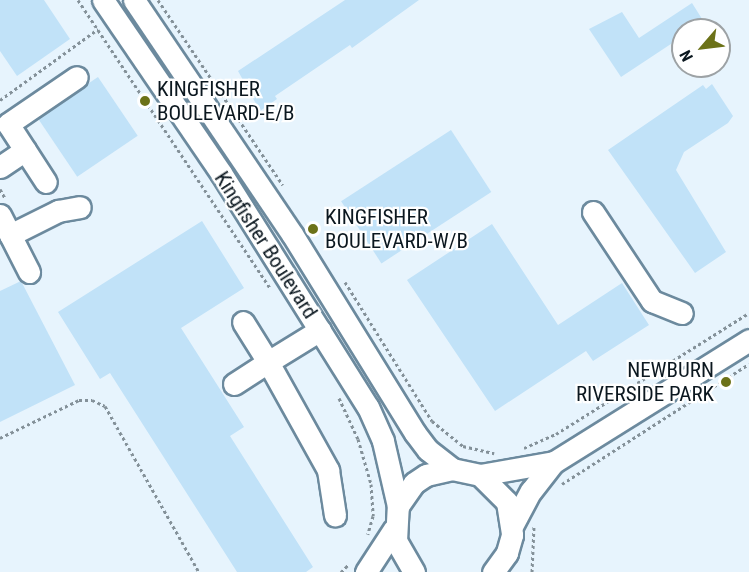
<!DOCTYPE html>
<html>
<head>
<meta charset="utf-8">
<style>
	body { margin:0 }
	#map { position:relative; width:749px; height:572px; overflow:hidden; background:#e7f4fd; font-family:"Roboto Condensed",sans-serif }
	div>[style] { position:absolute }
	.building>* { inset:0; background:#c1e2f8; transform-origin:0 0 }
	.path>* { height:3px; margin-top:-1.5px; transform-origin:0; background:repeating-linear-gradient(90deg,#849199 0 3px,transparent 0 6px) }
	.roads { filter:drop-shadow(2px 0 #6c8a9e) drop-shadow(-2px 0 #6c8a9e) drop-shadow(0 2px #6c8a9e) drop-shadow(0 -2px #6c8a9e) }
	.minor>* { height:21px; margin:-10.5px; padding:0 10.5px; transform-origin:10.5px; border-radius:10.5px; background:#fff }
	.dots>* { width:16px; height:16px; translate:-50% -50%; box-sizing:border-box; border:3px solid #fff; border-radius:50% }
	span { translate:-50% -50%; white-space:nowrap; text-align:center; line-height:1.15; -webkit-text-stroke:4.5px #fff; paint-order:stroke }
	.poi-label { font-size:21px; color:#0b171f }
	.left { translate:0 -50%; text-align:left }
	.right { translate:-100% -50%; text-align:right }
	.street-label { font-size:21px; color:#0b171f }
	.north { position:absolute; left:671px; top:18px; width:60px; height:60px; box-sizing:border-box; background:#fff; border:2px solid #9da2a5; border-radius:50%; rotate:242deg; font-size:16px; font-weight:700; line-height:24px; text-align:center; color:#0b171f }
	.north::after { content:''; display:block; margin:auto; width:21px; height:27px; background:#6c7218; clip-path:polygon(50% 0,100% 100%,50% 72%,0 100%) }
</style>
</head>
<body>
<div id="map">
	<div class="building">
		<i style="clip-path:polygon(0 0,44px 0,70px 39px,17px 76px,0 51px)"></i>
		<i style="clip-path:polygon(345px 0,419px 0,352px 48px,350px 45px,275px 96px,277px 99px,260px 111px,238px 71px)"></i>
		<i style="clip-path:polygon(692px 3px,704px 22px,692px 30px,683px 30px,683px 36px,621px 77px,589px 29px,622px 12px,639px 38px)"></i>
		<i style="left:98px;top:77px;width:71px;height:73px;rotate:56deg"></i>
		<i style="clip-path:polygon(712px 84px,733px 116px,728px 123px,684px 152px,676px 170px,726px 252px,695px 273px,608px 150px,703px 85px,706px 89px)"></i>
		<i style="left:451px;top:130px;width:74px;height:131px;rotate:57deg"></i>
		<i style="clip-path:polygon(202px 221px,244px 288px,181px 328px,244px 427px,230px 436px,313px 567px,306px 572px,237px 572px,110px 373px,100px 379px,58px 312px)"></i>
		<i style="clip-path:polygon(492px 224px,558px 325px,622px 283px,649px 325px,593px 361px,586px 351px,495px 411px,407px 280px)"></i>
		<i style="clip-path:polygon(21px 281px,75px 385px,0 422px,0 291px)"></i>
	</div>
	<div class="path">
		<i style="left:78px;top:0;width:346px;rotate:56.3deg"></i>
		<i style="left:158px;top:0;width:223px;rotate:56deg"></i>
		<i style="left:0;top:100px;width:121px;rotate:-35.9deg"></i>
		<i style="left:0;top:189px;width:10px;rotate:61deg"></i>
		<i style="left:345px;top:282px;width:164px;rotate:58deg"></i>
		<i style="left:432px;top:421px;width:40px;rotate:39deg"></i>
		<i style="left:463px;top:446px;width:32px;rotate:13deg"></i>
		<i style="left:339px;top:398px;width:45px;rotate:65.1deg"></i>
		<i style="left:358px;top:439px;width:47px;rotate:73.9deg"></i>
		<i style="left:371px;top:484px;width:32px;rotate:86deg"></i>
		<i style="left:373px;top:516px;width:19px;rotate:106deg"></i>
		<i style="left:0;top:438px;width:88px;rotate:-25.7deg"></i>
		<i style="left:79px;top:400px;width:13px"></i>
		<i style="left:92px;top:400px;width:14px;rotate:25deg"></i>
		<i style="left:105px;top:406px;width:191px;rotate:60.5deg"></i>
		<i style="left:524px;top:448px;width:35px;rotate:-24deg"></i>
		<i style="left:556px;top:434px;width:228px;rotate:-32.1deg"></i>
		<i style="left:562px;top:484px;width:222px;rotate:-32.7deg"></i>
		<i style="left:341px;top:572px;width:11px;rotate:-45deg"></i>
		<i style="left:532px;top:572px;width:46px;rotate:-87.5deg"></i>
	</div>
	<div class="roads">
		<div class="minor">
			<i style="left:103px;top:0;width:209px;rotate:55.7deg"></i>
			<i style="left:221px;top:173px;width:276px;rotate:57.9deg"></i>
			<i style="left:368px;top:407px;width:37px;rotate:66deg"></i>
			<i style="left:383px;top:441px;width:67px;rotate:77deg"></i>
			<i style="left:134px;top:0;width:282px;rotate:56deg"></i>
			<i style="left:292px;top:234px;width:234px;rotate:58.3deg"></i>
			<i style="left:415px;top:433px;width:21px;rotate:53deg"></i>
			<i style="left:428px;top:450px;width:31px;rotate:38deg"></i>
			<i style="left:25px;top:150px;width:38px;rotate:57deg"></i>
			<i style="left:0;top:167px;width:30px;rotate:-34deg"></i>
			<i style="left:25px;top:150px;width:31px;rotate:-123deg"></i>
			<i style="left:8px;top:124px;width:83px;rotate:-34.3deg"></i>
			<i style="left:593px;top:212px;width:107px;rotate:56.5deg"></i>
			<i style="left:652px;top:301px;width:32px;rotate:22deg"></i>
			<i style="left:0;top:215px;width:64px;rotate:63deg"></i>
			<i style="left:10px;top:235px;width:54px;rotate:-26.6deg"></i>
			<i style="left:58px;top:211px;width:22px;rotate:-10deg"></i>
			<i style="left:320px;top:330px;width:61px;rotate:148.4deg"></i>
			<i style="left:268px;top:362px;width:124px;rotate:60.9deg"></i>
			<i style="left:328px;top:470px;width:46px;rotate:81.2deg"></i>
			<i style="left:234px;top:384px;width:40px;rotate:-32.9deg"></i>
			<i style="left:268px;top:362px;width:47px;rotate:-122deg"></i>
			<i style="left:480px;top:475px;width:75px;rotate:-10deg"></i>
			<i style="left:512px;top:526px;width:40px;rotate:-62deg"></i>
			<i style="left:531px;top:491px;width:37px;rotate:-52deg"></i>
			<i style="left:554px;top:462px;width:230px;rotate:-32deg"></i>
			<i style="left:366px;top:572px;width:51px;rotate:-56.9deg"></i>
			<i style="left:414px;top:572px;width:36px;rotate:-120deg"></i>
			<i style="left:396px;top:541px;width:35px;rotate:-87deg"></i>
			<i style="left:398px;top:506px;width:28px;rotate:-55deg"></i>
			<i style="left:414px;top:483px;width:14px;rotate:-34deg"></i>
			<i style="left:426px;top:475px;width:27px;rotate:-13deg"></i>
			<i style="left:452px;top:469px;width:29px;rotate:12deg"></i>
			<i style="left:480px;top:475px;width:38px;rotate:45deg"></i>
			<i style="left:507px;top:502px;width:33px;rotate:81deg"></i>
			<i style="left:512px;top:535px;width:19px;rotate:106deg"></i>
			<i style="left:507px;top:553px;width:24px;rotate:126deg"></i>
		</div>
	</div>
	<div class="dots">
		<i style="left:145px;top:101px;background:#6c7218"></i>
		<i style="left:313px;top:229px;background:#6c7218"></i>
		<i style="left:726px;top:382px;background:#6c7218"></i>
	</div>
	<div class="poi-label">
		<span class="left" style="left:157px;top:101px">KINGFISHER<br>BOULEVARD-E/B</span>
		<span class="left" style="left:325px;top:229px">KINGFISHER<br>BOULEVARD-W/B</span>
		<span class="right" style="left:714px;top:382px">NEWBURN<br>RIVERSIDE PARK</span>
	</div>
	<div class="street-label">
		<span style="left:266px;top:245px;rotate:57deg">Kingfisher Boulevard</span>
	</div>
	<div class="north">N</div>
</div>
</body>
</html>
